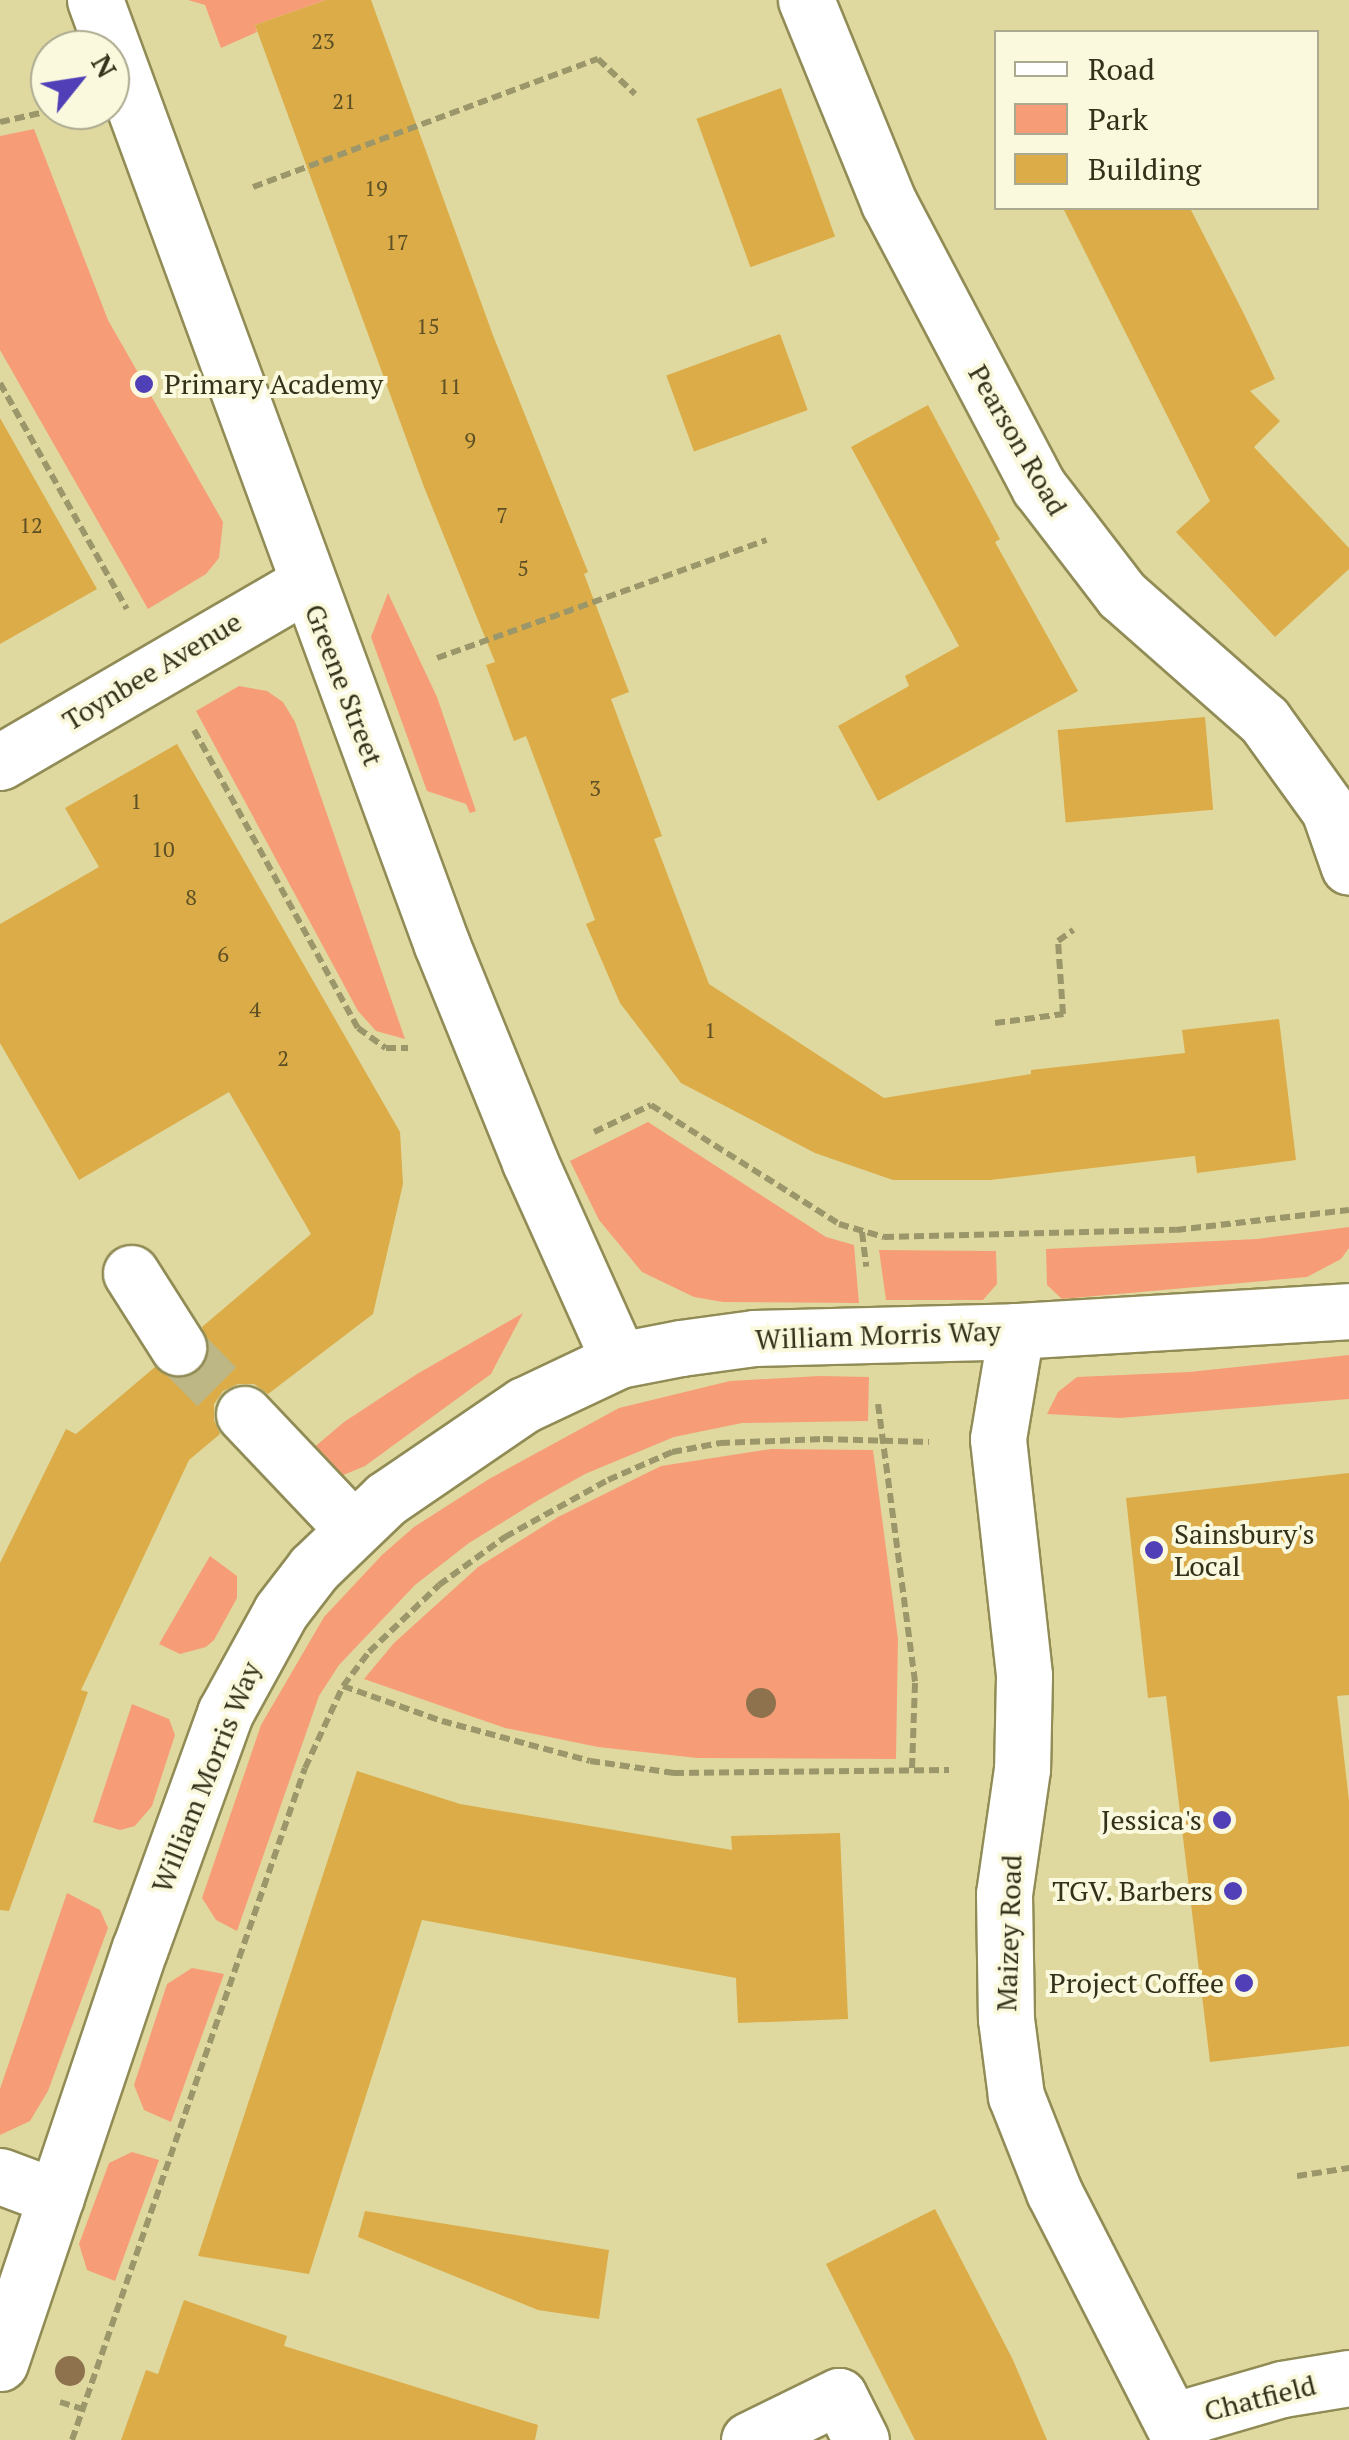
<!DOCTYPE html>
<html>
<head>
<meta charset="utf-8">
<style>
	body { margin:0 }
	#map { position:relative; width:1349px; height:2440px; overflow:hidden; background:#dfd9a0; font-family:"PT Serif",serif }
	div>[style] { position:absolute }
	.green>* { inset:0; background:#f69d78 }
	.building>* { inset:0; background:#dbac47; transform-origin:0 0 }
	.minor-tunnel>* { height:55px; margin-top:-27.5px; transform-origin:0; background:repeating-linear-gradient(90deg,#bdb785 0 55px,transparent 0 83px) }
	.path>* { height:6px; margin-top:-3px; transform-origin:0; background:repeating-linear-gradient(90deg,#9c976b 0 10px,transparent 0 15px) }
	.roads { filter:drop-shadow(2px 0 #918c56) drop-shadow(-2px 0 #918c56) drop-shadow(0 2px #918c56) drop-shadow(0 -2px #918c56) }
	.minor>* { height:55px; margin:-27.5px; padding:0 27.5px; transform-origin:27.5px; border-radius:27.5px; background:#fff }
	.trees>* { width:30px; height:30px; margin:-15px; border-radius:50%; background:#8e724d }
	.dots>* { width:28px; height:28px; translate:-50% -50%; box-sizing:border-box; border:5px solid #fbf9dd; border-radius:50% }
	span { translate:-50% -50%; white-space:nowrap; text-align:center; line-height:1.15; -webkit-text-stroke:8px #fbf9dd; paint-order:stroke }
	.number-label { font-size:22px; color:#5e5025 }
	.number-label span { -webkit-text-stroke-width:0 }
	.poi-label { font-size:28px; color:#34311a }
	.left { translate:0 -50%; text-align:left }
	.right { translate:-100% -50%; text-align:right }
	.street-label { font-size:28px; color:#34311a }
	.legend { position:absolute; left:994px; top:30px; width:325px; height:180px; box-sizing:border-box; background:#fbf9dd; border:2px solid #aba98f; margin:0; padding:12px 18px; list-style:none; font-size:30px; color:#34311a }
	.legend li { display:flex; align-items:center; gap:20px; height:50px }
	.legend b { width:50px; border:2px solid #aba98f }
	.north { position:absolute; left:30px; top:30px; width:100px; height:100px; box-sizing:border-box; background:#fbf9dd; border:2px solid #aba98f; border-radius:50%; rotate:60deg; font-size:28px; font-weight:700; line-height:40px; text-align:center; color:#34311a }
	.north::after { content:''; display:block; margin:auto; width:35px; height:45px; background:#503fb7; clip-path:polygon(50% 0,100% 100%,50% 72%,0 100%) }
</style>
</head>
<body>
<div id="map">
	<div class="green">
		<i style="clip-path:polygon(188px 0,326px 0,255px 25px,257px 32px,221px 48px,205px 5px)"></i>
		<i style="clip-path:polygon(34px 129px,108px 320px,223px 522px,219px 558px,206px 574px,148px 609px,0 350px,0 136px)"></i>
		<i style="clip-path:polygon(388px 593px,437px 697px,476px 811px,470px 813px,466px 804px,427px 791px,371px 637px)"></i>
		<i style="clip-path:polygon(239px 686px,267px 691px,283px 702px,295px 722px,405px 1039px,376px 1031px,358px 1011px,196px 711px)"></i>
		<i style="clip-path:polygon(648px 1122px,826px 1237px,854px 1245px,859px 1303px,723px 1302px,694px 1297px,642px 1272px,599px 1220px,570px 1161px)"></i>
		<i style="clip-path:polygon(1349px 1227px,1349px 1248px,1341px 1259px,1307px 1277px,1062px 1299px,1047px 1285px,1046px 1249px,1257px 1239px)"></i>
		<i style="clip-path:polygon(879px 1250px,996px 1251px,997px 1284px,983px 1300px,886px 1300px)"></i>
		<i style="clip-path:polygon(523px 1313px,491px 1374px,365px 1466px,341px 1476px,329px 1475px,305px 1455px,344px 1422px,417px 1374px)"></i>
		<i style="clip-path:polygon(1349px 1355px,1349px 1399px,1120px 1418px,1047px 1414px,1058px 1392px,1077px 1377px,1189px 1372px)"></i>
		<i style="clip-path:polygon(820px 1376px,869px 1377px,868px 1421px,742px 1423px,674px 1437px,585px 1474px,537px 1501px,469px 1543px,415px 1585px,339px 1665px,319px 1696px,237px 1931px,216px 1920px,202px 1898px,261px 1725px,324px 1617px,382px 1555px,414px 1527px,489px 1479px,619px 1408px,730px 1381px)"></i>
		<i style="clip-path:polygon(771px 1449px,873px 1450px,898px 1639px,896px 1759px,697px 1758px,598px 1747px,505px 1728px,364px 1679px,394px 1643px,478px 1567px,558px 1517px,661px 1466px)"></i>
		<i style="clip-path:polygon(210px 1556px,237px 1576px,237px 1598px,214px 1640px,206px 1647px,180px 1654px,159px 1644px)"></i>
		<i style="clip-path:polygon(132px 1704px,169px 1719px,175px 1735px,152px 1806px,135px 1826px,120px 1830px,93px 1822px)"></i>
		<i style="clip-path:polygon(67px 1893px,100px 1910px,108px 1928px,48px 2091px,30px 2121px,0 2135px,0 2089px)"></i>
		<i style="clip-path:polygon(192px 1968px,224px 1974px,171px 2122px,144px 2110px,134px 2085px,167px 1984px)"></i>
		<i style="clip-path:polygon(132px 2152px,159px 2160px,115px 2281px,87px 2270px,79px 2244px,109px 2163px)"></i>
	</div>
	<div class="building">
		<i style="clip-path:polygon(326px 0,371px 0,494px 338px,588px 572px,584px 574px,629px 692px,611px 699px,662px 836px,654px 839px,709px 984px,884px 1098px,1031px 1074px,1031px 1070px,1185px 1053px,1182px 1030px,1279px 1019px,1296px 1160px,1197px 1173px,1195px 1156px,990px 1180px,893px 1180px,815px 1153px,681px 1083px,620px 1003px,586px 924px,595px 920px,526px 736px,514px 741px,486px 665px,495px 662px,424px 487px,255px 25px)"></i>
		<i style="left:781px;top:88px;width:158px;height:90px;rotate:70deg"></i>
		<i style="clip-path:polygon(1063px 208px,1190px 208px,1244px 314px,1275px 379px,1250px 391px,1280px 421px,1254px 447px,1349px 548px,1349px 569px,1275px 637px,1176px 532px,1210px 501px)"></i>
		<i style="left:780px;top:334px;width:81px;height:121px;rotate:70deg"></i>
		<i style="clip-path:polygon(928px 405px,1000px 539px,995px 542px,1078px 691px,878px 801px,838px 726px,909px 686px,905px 676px,959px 646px,851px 447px)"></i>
		<i style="clip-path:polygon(0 418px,97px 589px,0 644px)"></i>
		<i style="left:1205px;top:717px;width:93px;height:148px;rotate:85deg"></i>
		<i style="clip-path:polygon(177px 744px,400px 1132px,403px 1184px,373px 1314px,268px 1394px,254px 1384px,238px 1384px,223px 1391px,214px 1404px,214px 1420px,220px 1434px,189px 1460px,81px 1690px,88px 1692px,9px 1911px,0 1910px,0 1563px,66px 1429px,76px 1434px,155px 1367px,178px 1378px,196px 1373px,205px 1362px,209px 1347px,202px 1327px,311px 1234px,229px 1092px,79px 1180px,0 1043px,0 924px,99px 867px,65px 808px)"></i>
		<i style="clip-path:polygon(1349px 1473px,1349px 1695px,1337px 1696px,1349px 1801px,1349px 2046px,1210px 2062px,1166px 1696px,1148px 1698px,1126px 1498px)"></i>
		<i style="clip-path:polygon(357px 1771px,460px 1804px,732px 1850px,731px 1836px,840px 1833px,848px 2019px,738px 2023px,736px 1978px,422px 1920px,309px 2274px,198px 2256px)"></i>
		<i style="clip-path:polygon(935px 2209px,1013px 2360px,1047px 2440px,915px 2440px,826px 2264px)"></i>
		<i style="clip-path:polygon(365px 2211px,609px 2250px,599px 2319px,538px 2310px,358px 2237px)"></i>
		<i style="clip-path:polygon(184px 2300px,287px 2336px,284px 2346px,538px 2425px,535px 2440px,121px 2440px,146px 2370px,158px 2374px)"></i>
	</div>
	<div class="minor-tunnel">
		<i style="left:178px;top:1347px;width:94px;rotate:45.4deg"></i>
	</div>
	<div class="path">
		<i style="left:0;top:122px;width:46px;rotate:-12.5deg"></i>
		<i style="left:253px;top:187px;width:368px;rotate:-20.4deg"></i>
		<i style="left:598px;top:59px;width:51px;rotate:43.4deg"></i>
		<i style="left:0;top:383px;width:259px;rotate:60.7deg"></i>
		<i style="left:437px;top:658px;width:350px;rotate:-19.7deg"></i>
		<i style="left:194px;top:730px;width:340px;rotate:61.2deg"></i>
		<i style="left:358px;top:1028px;width:34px;rotate:36deg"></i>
		<i style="left:386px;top:1048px;width:22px"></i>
		<i style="left:995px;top:1023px;width:69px;rotate:-7.5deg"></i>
		<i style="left:1063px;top:1014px;width:73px;rotate:-93.9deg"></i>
		<i style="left:1058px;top:941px;width:19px;rotate:-36deg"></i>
		<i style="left:594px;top:1132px;width:63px;rotate:-25.3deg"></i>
		<i style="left:651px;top:1105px;width:222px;rotate:32.3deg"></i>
		<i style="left:839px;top:1224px;width:47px;rotate:16.1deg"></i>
		<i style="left:884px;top:1237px;width:292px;rotate:-1.4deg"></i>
		<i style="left:1176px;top:1230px;width:174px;rotate:-6.6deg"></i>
		<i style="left:862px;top:1232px;width:35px;rotate:83deg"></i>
		<i style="left:878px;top:1404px;width:281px;rotate:82.4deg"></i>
		<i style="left:915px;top:1683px;width:87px;rotate:92deg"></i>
		<i style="left:343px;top:1686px;width:105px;rotate:19.5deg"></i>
		<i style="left:442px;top:1721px;width:153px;rotate:15.1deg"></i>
		<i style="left:590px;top:1761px;width:85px;rotate:8.1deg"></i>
		<i style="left:674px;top:1773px;width:275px;rotate:-0.6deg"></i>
		<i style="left:1297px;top:2176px;width:53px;rotate:-8.7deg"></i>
		<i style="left:60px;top:2402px;width:24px;rotate:17deg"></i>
		<i style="left:72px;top:2440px;width:711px;rotate:-70.88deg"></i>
		<i style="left:305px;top:1768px;width:90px;rotate:-65.1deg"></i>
		<i style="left:343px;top:1686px;width:43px;rotate:-52.6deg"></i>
		<i style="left:369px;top:1652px;width:97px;rotate:-43.7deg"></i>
		<i style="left:439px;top:1585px;width:82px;rotate:-36deg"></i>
		<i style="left:505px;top:1537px;width:118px;rotate:-29deg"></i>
		<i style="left:608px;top:1480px;width:70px;rotate:-23.6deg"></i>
		<i style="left:672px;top:1452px;width:49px;rotate:-10.6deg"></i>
		<i style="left:720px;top:1443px;width:103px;rotate:-2.2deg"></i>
		<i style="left:823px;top:1439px;width:106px;rotate:1.6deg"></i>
	</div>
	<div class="roads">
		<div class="minor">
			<i style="left:95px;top:0;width:1007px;rotate:69.84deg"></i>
			<i style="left:442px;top:945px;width:234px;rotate:67.9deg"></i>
			<i style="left:530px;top:1162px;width:217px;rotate:65.8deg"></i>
			<i style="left:806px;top:0;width:219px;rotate:67.8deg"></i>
			<i style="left:889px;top:203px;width:321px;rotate:62.2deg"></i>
			<i style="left:1039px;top:487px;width:136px;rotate:52.5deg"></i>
			<i style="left:1122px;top:595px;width:189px;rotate:41.4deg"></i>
			<i style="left:1264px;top:720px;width:111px;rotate:54.2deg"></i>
			<i style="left:1329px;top:810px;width:60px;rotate:70.7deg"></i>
			<i style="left:0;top:762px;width:354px;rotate:-30.2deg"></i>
			<i style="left:131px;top:1273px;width:88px;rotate:57.6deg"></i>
			<i style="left:1016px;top:1331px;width:109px;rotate:99.5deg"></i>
			<i style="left:998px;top:1439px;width:238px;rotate:83.7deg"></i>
			<i style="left:1024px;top:1676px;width:93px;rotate:91.2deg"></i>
			<i style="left:1022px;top:1769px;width:126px;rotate:98.2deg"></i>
			<i style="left:1004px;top:1894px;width:125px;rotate:89.1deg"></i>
			<i style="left:1006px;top:2019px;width:78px;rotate:82.6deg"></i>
			<i style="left:1016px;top:2096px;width:103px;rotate:68.4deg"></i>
			<i style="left:1054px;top:2192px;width:279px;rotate:62.9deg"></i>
			<i style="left:244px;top:1414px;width:158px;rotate:46.5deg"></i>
			<i style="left:0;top:2176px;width:60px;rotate:20.6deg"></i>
			<i style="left:0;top:2363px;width:438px;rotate:-71.4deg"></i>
			<i style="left:140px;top:1948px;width:250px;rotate:-70.1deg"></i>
			<i style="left:225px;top:1713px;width:116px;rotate:-61.2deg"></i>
			<i style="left:281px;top:1611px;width:54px;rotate:-52.5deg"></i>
			<i style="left:314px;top:1568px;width:100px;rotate:-43.8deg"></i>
			<i style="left:386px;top:1499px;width:167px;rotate:-34.3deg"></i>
			<i style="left:524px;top:1405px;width:105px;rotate:-25.3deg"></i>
			<i style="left:619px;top:1360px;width:63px;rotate:-11deg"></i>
			<i style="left:681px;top:1348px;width:74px;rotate:-7.8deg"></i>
			<i style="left:754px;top:1338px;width:262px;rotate:-1.5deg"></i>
			<i style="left:1016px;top:1331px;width:334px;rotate:-3.4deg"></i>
			<i style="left:1172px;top:2421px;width:115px;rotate:-16.2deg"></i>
			<i style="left:1282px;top:2389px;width:68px;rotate:-9.3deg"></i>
			<i style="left:749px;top:2440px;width:100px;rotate:-26.1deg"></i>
			<i style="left:839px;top:2396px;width:49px;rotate:63.4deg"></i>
		</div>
	</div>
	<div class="trees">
		<i style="left:761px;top:1703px"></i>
		<i style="left:70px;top:2371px"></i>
	</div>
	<div class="dots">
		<i style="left:144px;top:384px;background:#503fb7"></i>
		<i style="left:1154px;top:1550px;background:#503fb7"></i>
		<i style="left:1222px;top:1820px;background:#503fb7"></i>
		<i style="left:1233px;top:1891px;background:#503fb7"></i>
		<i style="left:1244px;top:1983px;background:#503fb7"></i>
	</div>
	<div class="number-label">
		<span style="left:323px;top:41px">23</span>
		<span style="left:344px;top:101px">21</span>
		<span style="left:376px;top:188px">19</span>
		<span style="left:397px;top:242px">17</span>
		<span style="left:428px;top:326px">15</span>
		<span style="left:450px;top:386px">11</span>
		<span style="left:470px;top:440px">9</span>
		<span style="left:502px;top:515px">7</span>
		<span style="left:31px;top:525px">12</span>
		<span style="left:523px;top:568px">5</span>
		<span style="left:595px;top:788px">3</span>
		<span style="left:136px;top:801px">1</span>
		<span style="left:163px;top:849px">10</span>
		<span style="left:191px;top:897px">8</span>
		<span style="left:223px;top:954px">6</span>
		<span style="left:255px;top:1009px">4</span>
		<span style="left:710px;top:1030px">1</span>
		<span style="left:283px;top:1058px">2</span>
	</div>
	<div class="poi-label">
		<span class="left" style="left:164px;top:384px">Primary Academy</span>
		<span class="left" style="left:1174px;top:1550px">Sainsbury's<br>Local</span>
		<span class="right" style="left:1202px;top:1820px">Jessica's</span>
		<span class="right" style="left:1213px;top:1891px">TGV. Barbers</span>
		<span class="right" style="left:1224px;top:1983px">Project Coffee</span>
	</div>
	<div class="street-label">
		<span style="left:1018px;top:440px;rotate:60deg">Pearson Road</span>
		<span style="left:152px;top:671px;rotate:-31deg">Toynbee Avenue</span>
		<span style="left:344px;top:685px;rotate:69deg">Greene Street</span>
		<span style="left:878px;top:1335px;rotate:-2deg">William Morris Way</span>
		<span style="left:206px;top:1777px;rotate:-68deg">William Morris Way</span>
		<span style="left:1009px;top:1933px;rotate:-88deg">Maizey Road</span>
		<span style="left:1260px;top:2398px;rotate:-14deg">Chatfield</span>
	</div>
	<ul class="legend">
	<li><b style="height:12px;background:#fff"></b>Road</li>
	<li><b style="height:28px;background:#f69d78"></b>Park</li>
	<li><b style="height:28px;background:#dbac47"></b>Building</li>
	</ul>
	<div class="north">N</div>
</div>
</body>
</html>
